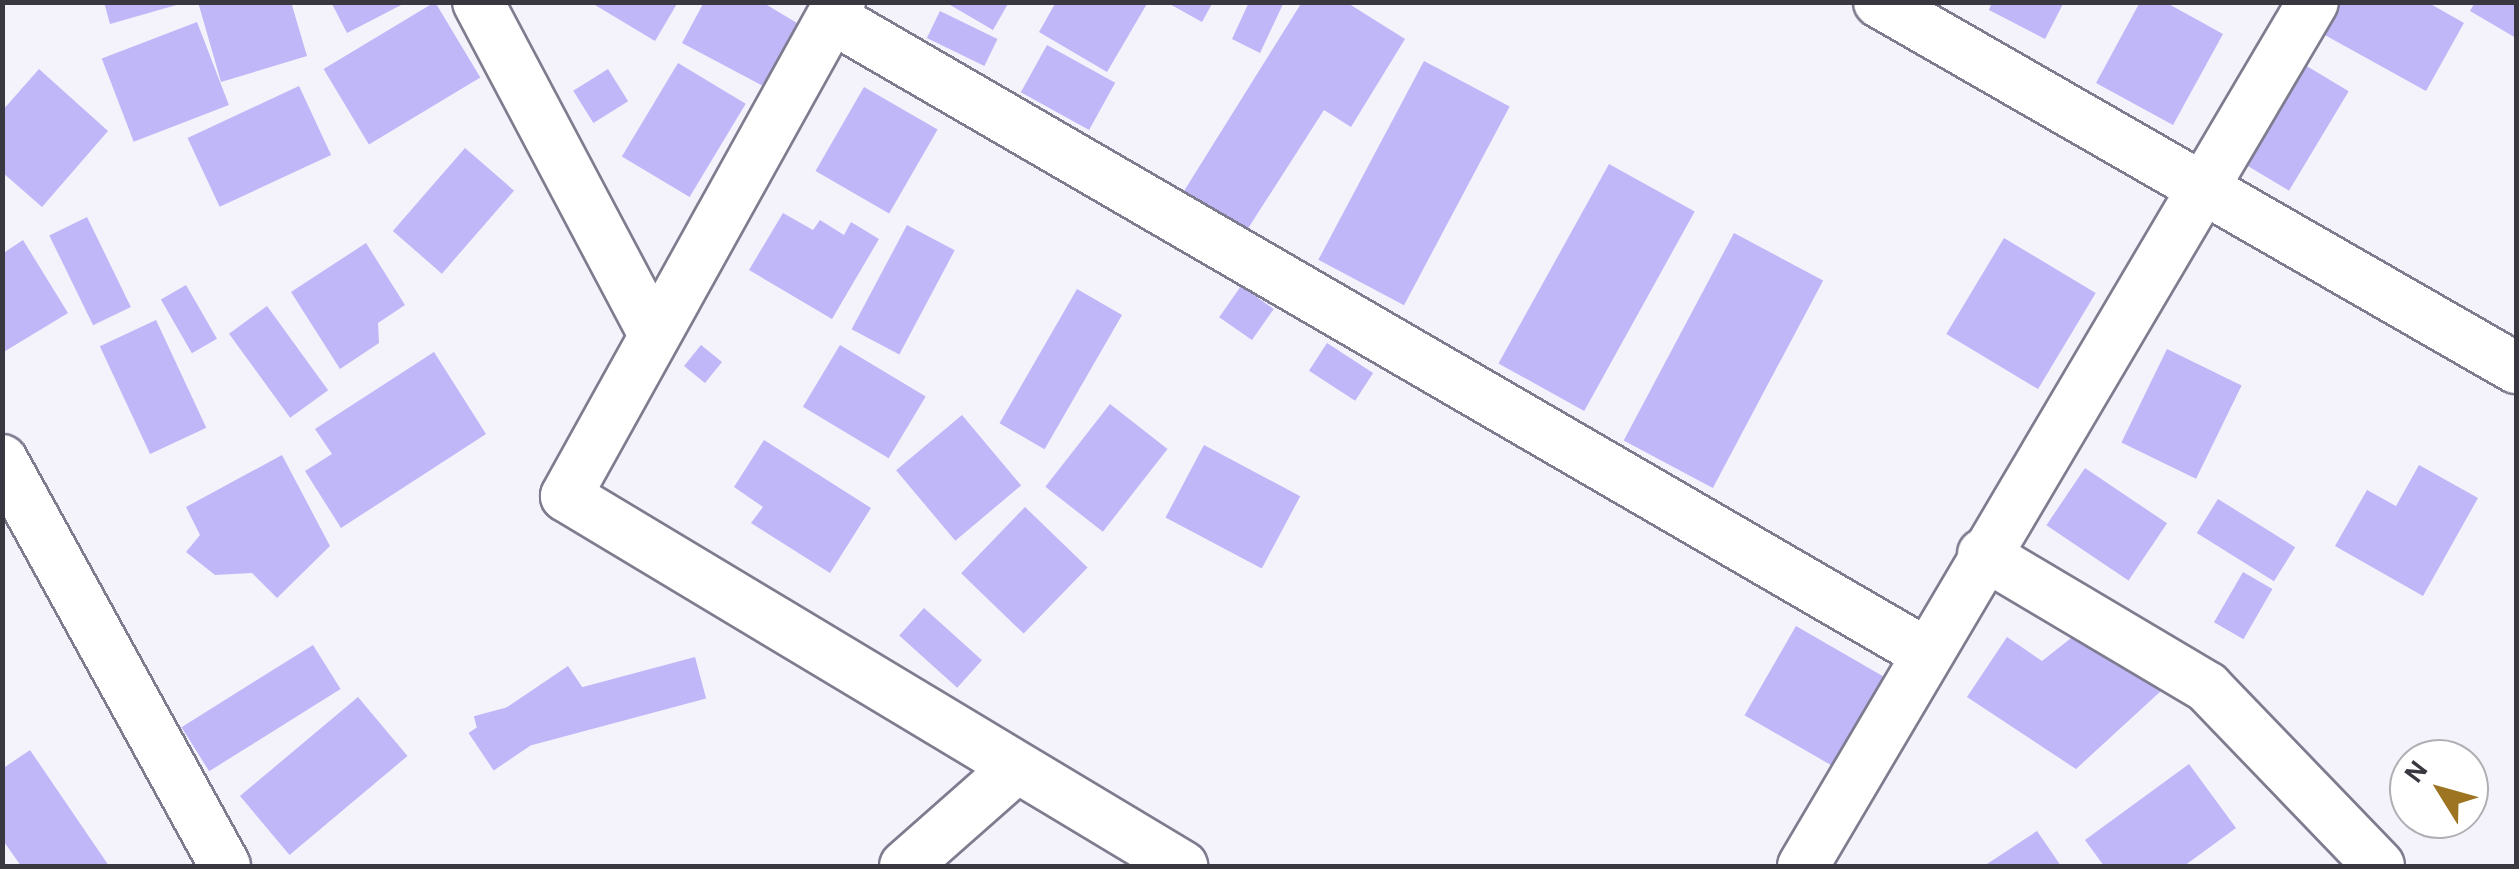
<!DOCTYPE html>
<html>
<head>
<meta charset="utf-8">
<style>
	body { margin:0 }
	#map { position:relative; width:2519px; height:869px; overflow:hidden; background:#f4f3fb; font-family:"Alegreya Sans",sans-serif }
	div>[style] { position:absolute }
	.building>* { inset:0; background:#c0b7f8; transform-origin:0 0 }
	.roads { filter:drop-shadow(2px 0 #7e7c8f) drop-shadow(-2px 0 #7e7c8f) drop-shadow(0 2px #7e7c8f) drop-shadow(0 -2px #7e7c8f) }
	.minor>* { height:50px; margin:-25px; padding:0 25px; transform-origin:25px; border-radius:25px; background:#fff }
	span { translate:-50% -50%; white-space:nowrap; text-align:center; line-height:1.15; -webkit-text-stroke:8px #fff; paint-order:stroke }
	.frame { position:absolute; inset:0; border:5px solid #393841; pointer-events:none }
	.north { position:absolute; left:2389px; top:739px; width:100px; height:100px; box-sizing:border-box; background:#fff; border:2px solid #b0afb3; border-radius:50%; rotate:307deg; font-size:28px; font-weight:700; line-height:40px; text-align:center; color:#393841 }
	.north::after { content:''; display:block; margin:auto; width:35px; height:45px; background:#9d7422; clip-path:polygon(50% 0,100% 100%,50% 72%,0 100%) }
</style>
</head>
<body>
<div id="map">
	<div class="building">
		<i style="clip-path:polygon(104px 2px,180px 2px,180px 4px,110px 24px)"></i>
		<i style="clip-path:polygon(198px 2px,291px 2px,307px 56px,221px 82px)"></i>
		<i style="clip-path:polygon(331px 2px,407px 2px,347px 33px)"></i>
		<i style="left:435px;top:2px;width:88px;height:130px;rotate:59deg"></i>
		<i style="clip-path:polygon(590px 2px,678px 2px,655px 41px)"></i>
		<i style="clip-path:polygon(704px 2px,762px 2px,797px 23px,763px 86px,682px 43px)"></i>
		<i style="clip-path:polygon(945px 2px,1009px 2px,993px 30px)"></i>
		<i style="clip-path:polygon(1056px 2px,1148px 2px,1107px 72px,1039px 32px)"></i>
		<i style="clip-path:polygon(1166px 2px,1213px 2px,1202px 22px)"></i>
		<i style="clip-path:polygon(1249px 2px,1284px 2px,1260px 53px,1232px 39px)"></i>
		<i style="clip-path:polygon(1302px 2px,1346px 2px,1405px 39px,1351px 127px,1324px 110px,1247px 230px,1184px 191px)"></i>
		<i style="clip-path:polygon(1992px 2px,2064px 2px,2045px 39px,1989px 10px)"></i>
		<i style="clip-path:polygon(2140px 2px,2165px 2px,2223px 34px,2173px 125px,2096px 83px)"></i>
		<i style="clip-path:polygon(2340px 2px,2427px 2px,2464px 23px,2426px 91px,2323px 34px)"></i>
		<i style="clip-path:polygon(2475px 2px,2516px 2px,2516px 38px,2470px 11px)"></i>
		<i style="left:940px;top:11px;width:64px;height:30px;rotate:26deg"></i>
		<i style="left:197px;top:22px;width:89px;height:102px;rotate:69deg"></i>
		<i style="left:1047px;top:45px;width:78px;height:54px;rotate:29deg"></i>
		<i style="left:1424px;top:61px;width:97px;height:225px;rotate:28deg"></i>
		<i style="left:678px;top:63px;width:79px;height:109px;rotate:31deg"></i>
		<i style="left:2305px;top:65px;width:51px;height:116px;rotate:31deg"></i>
		<i style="clip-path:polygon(39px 69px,108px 131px,42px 207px,2px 172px,2px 111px)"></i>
		<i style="left:608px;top:69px;width:38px;height:41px;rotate:58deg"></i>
		<i style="left:299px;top:86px;width:76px;height:123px;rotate:65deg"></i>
		<i style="left:864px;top:87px;width:85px;height:97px;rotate:30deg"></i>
		<i style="left:465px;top:148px;width:65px;height:110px;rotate:41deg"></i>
		<i style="left:1609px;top:164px;width:98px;height:228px;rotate:29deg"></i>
		<i style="clip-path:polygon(783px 213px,813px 230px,820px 220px,844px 235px,851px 222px,879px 239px,832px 319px,749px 270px)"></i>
		<i style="left:87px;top:217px;width:100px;height:42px;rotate:64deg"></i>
		<i style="left:907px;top:225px;width:54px;height:118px;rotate:28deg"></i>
		<i style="left:1734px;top:233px;width:101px;height:235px;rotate:28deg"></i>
		<i style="left:2004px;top:238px;width:107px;height:112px;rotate:31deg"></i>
		<i style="clip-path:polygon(23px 240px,68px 313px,2px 353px,2px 254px)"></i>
		<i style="clip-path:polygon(366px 243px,405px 305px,378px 323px,379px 343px,340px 369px,291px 292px)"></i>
		<i style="left:186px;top:285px;width:62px;height:29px;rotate:60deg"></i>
		<i style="left:1241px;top:286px;width:40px;height:38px;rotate:35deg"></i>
		<i style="left:1077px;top:289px;width:52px;height:155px;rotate:30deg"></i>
		<i style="left:267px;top:306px;width:104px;height:47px;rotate:54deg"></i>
		<i style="left:156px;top:320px;width:119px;height:62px;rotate:65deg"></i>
		<i style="left:1327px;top:343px;width:55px;height:33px;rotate:33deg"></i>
		<i style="left:701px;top:345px;width:27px;height:27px;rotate:39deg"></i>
		<i style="left:840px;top:345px;width:100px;height:72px;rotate:31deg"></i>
		<i style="left:2167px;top:349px;width:83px;height:104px;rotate:26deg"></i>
		<i style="clip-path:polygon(434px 352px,486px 434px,341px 528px,305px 471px,332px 454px,315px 429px)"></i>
		<i style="left:1110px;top:404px;width:73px;height:105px;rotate:38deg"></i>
		<i style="left:962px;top:415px;width:92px;height:86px;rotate:50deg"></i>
		<i style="clip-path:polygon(764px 440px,871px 508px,830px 573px,751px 523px,763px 507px,734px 487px)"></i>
		<i style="left:1204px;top:445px;width:109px;height:82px;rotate:28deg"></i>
		<i style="clip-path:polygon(282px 455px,330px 546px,277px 598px,252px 573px,215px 575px,186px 552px,200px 535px,186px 507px)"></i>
		<i style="clip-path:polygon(2419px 465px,2478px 498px,2423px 596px,2335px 546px,2367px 490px,2396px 506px)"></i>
		<i style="left:2085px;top:468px;width:99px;height:69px;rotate:34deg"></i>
		<i style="left:2218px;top:499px;width:91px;height:40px;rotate:32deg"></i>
		<i style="left:1025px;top:507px;width:87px;height:92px;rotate:44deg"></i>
		<i style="left:2243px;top:572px;width:34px;height:58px;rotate:30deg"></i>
		<i style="left:924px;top:608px;width:78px;height:37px;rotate:42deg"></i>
		<i style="left:1796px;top:626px;width:103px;height:103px;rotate:30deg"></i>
		<i style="clip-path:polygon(2075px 635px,2162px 690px,2076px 769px,1967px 697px,2007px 637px,2042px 661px)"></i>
		<i style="left:313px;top:645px;width:52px;height:155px;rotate:58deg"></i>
		<i style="left:695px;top:657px;width:43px;height:229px;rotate:75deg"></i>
		<i style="left:568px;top:666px;width:45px;height:120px;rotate:56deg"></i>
		<i style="left:358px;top:697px;width:77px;height:154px;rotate:50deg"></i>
		<i style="clip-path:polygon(30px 750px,109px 866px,21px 866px,2px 839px,2px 769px)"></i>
		<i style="clip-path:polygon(2189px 764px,2236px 828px,2184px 866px,2104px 866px,2085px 840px)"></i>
		<i style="clip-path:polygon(2037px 831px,2061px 866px,1984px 866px)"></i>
	</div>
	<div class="roads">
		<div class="minor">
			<i style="left:478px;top:2px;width:374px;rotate:62.1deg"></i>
			<i style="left:840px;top:2px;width:565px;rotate:119.02deg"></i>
			<i style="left:566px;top:496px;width:719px;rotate:30.99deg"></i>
			<i style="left:1879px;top:2px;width:735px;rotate:29.88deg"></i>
			<i style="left:832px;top:18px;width:1263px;rotate:30.14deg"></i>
			<i style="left:2px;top:460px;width:463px;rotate:61.2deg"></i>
			<i style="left:1983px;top:554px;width:261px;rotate:30.7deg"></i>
			<i style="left:2207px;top:687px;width:248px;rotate:46.1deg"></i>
			<i style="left:905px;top:866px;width:145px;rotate:-41.4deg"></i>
			<i style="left:1803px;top:866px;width:1003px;rotate:-59.45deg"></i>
		</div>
	</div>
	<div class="frame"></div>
	<div class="north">N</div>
</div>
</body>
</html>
